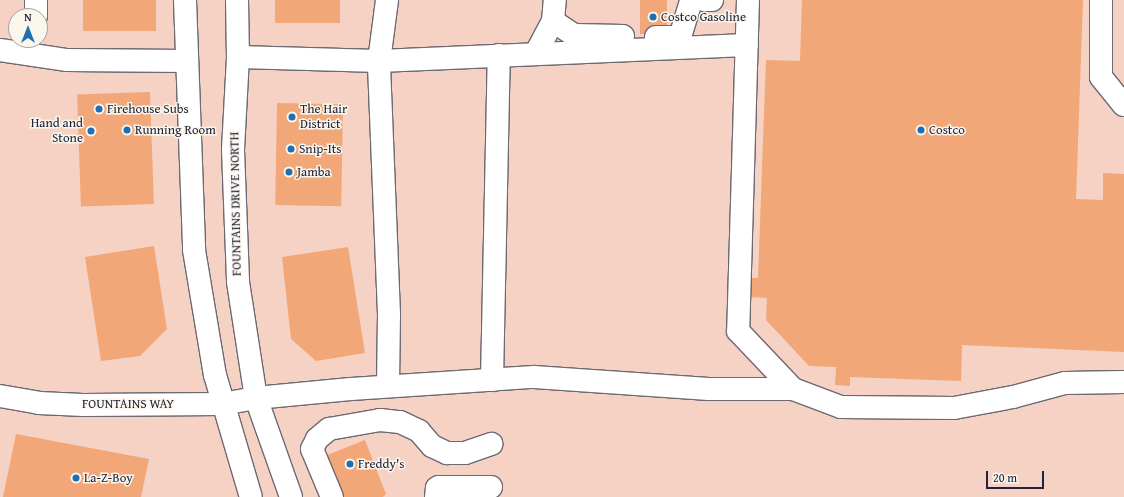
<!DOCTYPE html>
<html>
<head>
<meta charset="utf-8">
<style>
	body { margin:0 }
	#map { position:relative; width:1124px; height:497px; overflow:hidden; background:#f7ebd7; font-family:"Gentium Book Plus",serif }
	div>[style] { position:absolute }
	.built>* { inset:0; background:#f6d2c4 }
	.building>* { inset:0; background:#f1a777; transform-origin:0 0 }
	.roads { filter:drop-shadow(1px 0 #6d6872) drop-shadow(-1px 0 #6d6872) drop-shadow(0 1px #6d6872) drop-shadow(0 -1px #6d6872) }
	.minor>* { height:22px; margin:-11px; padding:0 11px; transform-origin:11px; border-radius:11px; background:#fff }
	.dots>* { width:11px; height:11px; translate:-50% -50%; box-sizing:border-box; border:2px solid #fbf7ec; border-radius:50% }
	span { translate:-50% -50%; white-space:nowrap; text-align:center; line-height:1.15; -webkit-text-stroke:3px #fbf7ec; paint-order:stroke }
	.poi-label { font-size:13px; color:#22223b }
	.left { translate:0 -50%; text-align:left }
	.right { translate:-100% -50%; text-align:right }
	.street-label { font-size:13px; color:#22223b }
	.north { position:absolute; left:8px; top:8px; width:40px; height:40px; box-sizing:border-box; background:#fbf7ec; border:1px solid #a4a2a5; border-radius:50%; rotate:0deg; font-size:11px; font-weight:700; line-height:16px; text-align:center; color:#22223b }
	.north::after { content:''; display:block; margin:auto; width:14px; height:18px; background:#1f6fb2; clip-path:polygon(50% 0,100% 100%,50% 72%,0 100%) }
	.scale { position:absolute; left:986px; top:471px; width:58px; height:18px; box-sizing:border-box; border:2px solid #22223b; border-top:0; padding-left:5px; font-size:12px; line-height:14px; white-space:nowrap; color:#22223b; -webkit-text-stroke:3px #fbf7ec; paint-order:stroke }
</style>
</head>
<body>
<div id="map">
	<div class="built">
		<i style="clip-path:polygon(evenodd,0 0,1124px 0,1124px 497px,0 497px,0 0,16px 16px,40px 16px,40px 40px,16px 40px,16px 16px)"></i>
	</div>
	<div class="building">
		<i style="left:83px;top:0;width:73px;height:31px"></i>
		<i style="left:275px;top:0;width:65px;height:23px"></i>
		<i style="left:640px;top:0;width:27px;height:34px"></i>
		<i style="clip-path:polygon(802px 0,1083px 0,1076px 199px,1103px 200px,1103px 173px,1124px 174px,1124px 352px,962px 345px,961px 381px,850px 377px,850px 386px,835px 385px,836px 367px,809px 366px,766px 320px,767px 298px,749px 297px,749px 278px,758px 278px,766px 60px,800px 61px)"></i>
		<i style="left:150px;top:92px;width:112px;height:73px;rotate:88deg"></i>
		<i style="left:277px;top:103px;width:66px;height:102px;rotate:1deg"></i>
		<i style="clip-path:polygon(154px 246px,167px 329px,140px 356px,101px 361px,85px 257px)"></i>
		<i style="clip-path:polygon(348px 247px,365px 353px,316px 361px,291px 339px,282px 257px)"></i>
		<i style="clip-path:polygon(16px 434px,149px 459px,141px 497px,3px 497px)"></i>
		<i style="clip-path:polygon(365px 440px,386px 494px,383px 497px,339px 497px,322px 457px)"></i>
	</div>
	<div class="roads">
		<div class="minor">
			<i style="left:36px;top:0;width:16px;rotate:90deg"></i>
			<i style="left:185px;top:0;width:250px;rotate:87.9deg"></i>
			<i style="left:194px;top:250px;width:127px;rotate:80.5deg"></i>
			<i style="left:215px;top:375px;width:127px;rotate:73.6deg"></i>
			<i style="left:237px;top:0;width:57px;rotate:89deg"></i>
			<i style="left:238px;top:57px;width:93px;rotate:93.1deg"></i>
			<i style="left:233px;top:150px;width:132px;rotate:87.8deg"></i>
			<i style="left:238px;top:282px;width:117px;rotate:81.2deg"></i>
			<i style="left:256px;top:398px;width:105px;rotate:70.5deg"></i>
			<i style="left:704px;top:0;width:8px"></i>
			<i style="left:748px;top:0;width:331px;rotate:91.7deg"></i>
			<i style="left:738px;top:331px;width:80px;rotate:46.5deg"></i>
			<i style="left:1101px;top:0;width:77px;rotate:90deg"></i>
			<i style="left:1101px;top:77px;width:36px;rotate:51deg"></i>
			<i style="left:553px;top:21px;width:25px;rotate:34deg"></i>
			<i style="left:574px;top:35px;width:49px;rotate:1.2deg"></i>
			<i style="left:656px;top:37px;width:24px"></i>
			<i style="left:680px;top:37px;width:39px;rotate:-73deg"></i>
			<i style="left:0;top:50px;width:68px;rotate:8.5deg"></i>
			<i style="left:67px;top:60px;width:120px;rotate:0.5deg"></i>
			<i style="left:536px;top:53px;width:36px;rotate:-62deg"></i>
			<i style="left:553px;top:21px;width:21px;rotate:-85deg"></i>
			<i style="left:238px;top:57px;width:141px;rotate:1.6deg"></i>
			<i style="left:379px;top:61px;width:62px;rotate:-82.5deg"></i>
			<i style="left:492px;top:380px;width:325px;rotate:-88.8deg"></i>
			<i style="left:388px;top:386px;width:72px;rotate:-89.2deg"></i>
			<i style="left:389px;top:314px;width:253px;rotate:-92.3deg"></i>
			<i style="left:379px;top:61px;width:368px;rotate:-2.5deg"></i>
			<i style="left:0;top:396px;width:40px;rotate:10deg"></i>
			<i style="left:39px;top:403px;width:44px;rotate:2.6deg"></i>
			<i style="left:83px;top:405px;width:139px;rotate:-0.4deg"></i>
			<i style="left:222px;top:404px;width:35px;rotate:-10deg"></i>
			<i style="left:256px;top:398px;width:95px;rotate:-5.4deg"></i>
			<i style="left:351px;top:389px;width:183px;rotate:-3.8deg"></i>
			<i style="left:534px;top:377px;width:175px;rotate:3.9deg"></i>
			<i style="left:709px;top:389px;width:84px"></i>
			<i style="left:793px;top:389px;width:51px;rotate:20.6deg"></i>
			<i style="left:841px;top:407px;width:113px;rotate:0.5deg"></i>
			<i style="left:954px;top:408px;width:60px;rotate:-10.6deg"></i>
			<i style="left:1013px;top:397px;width:54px;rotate:-15.1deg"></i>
			<i style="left:1065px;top:383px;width:59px;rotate:-1deg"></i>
			<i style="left:332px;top:497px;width:52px;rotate:-112.6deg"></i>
			<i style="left:312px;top:449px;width:11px;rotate:-63deg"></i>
			<i style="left:317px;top:439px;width:16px;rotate:-40deg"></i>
			<i style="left:329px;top:429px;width:52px;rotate:-10deg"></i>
			<i style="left:380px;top:420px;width:20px;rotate:6deg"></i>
			<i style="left:400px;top:422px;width:21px;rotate:25deg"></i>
			<i style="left:419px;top:431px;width:20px;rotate:49deg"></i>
			<i style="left:432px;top:446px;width:17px;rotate:25deg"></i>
			<i style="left:447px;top:453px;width:18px"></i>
			<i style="left:465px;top:453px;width:28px;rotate:-19deg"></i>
			<i style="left:436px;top:497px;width:9px;rotate:-84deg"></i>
			<i style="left:437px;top:488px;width:2px;rotate:-27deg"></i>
			<i style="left:439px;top:487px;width:52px"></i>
		</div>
	</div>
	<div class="dots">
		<i style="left:653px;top:17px;background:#1f6fb2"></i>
		<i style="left:99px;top:109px;background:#1f6fb2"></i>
		<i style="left:292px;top:117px;background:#1f6fb2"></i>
		<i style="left:127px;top:130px;background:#1f6fb2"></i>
		<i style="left:921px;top:130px;background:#1f6fb2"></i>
		<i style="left:91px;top:131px;background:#1f6fb2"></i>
		<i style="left:291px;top:149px;background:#1f6fb2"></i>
		<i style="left:289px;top:172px;background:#1f6fb2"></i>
		<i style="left:350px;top:464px;background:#1f6fb2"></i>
		<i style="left:76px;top:478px;background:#1f6fb2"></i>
	</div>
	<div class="poi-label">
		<span class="left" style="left:661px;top:17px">Costco Gasoline</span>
		<span class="left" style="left:107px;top:109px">Firehouse Subs</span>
		<span class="left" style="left:300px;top:117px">The Hair<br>District</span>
		<span class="right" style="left:83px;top:131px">Hand and<br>Stone</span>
		<span class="left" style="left:135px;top:130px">Running Room</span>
		<span class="left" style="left:929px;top:130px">Costco</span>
		<span class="left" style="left:299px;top:149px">Snip-Its</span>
		<span class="left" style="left:297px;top:172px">Jamba</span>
		<span class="left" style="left:358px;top:464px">Freddy's</span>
		<span class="left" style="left:84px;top:478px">La-Z-Boy</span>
	</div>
	<div class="street-label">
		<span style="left:236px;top:204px;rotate:-91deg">FOUNTAINS DRIVE NORTH</span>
		<span style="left:128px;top:404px">FOUNTAINS WAY</span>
	</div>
	<div class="north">N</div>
	<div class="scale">20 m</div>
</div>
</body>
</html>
